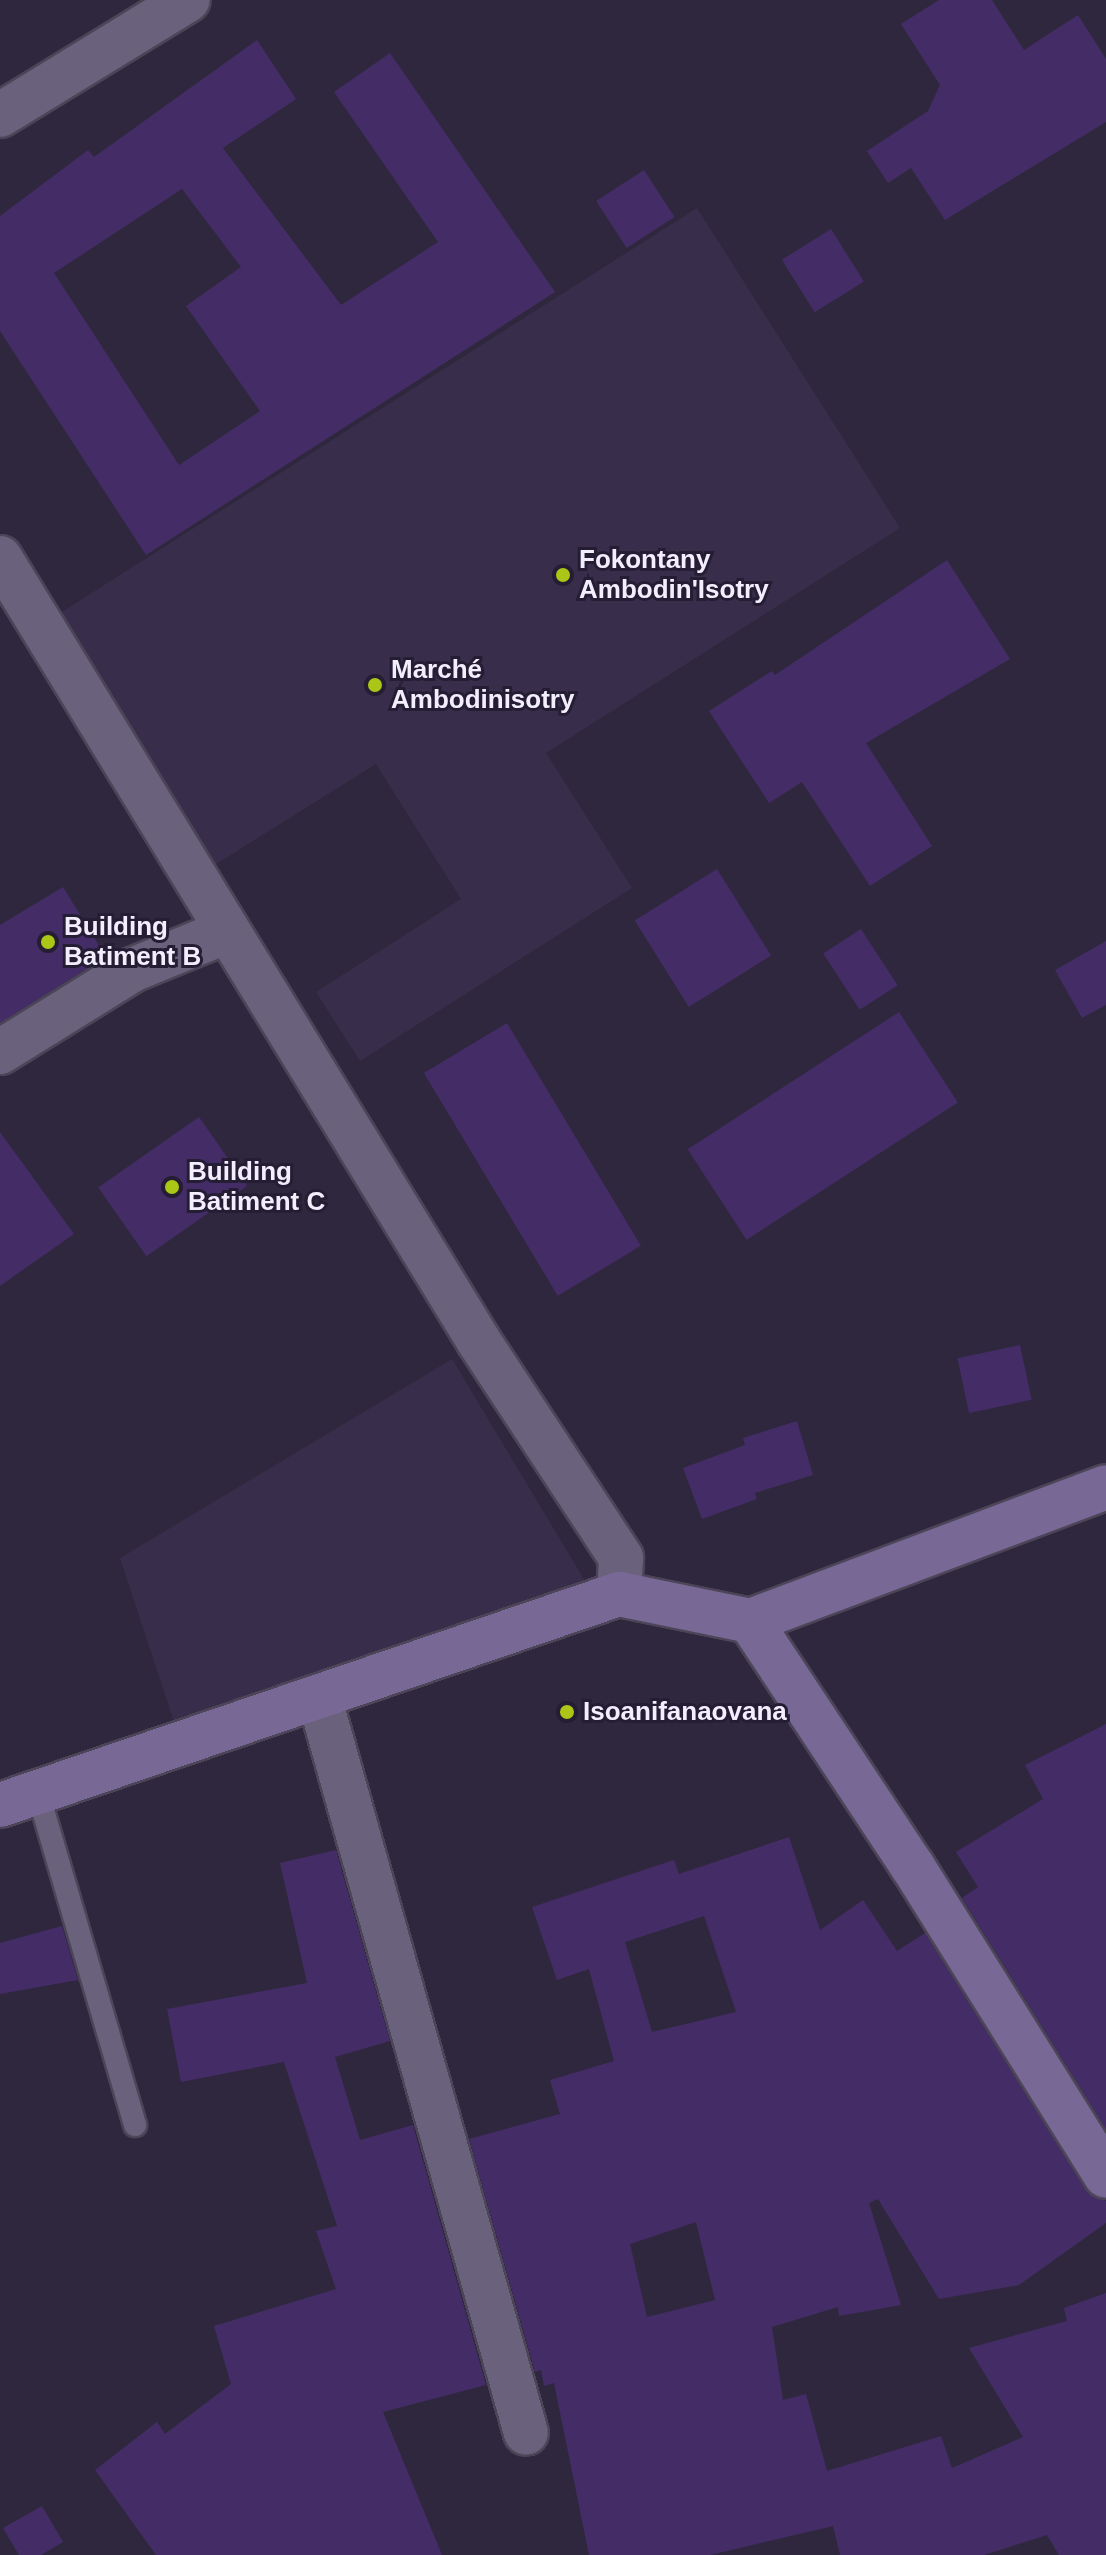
<!DOCTYPE html>
<html>
<head>
<meta charset="utf-8">
<style>
	body { margin:0 }
	#map { position:relative; width:1106px; height:2555px; overflow:hidden; background:#2f273d; font-family:Helvetica,sans-serif }
	div>[style] { position:absolute }
	.built>* { inset:0; background:#382e4b }
	.building>* { inset:0; background:#442d67; transform-origin:0 0 }
	.roads { filter:drop-shadow(2px 0 #4c4558) drop-shadow(-2px 0 #4c4558) drop-shadow(0 2px #4c4558) drop-shadow(0 -2px #4c4558) }
	.lane>* { height:22px; margin:-11px; padding:0 11px; transform-origin:11px; border-radius:11px; background:#6a627c }
	.street>* { height:44px; margin:-22px; padding:0 22px; transform-origin:22px; border-radius:22px; background:#6a627c }
	.secondary>* { height:44px; margin:-22px; padding:0 22px; transform-origin:22px; border-radius:22px; background:#786895 }
	.dots>* { width:22px; height:22px; translate:-50% -50%; box-sizing:border-box; border:4px solid #251d33; border-radius:50% }
	span { translate:-50% -50%; white-space:nowrap; text-align:center; line-height:1.15; -webkit-text-stroke:6px #251d33; paint-order:stroke }
	.poi-label { font-size:26px; color:#f3eefd; font-weight:700 }
	.left { translate:0 -50%; text-align:left }
</style>
</head>
<body>
<div id="map">
	<div class="built">
		<i style="clip-path:polygon(697px 208px,900px 528px,546px 753px,632px 888px,360px 1061px,316px 992px,461px 899px,376px 764px,213px 866px,54px 617px)"></i>
		<i style="clip-path:polygon(452px 1359px,591px 1591px,176px 1728px,120px 1558px)"></i>
	</div>
	<div class="building">
		<i style="clip-path:polygon(939px 0,992px 0,1024px 50px,1078px 15px,1106px 59px,1106px 122px,945px 220px,911px 168px,888px 183px,867px 151px,928px 111px,940px 85px,901px 24px)"></i>
		<i style="clip-path:polygon(evenodd,257px 40px,296px 99px,223px 148px,341px 305px,438px 242px,334px 92px,390px 53px,555px 292px,146px 555px,0 331px,0 216px,88px 150px,94px 157px,257px 40px,182px 189px,241px 267px,186px 306px,260px 411px,179px 465px,54px 273px,182px 189px)"></i>
		<i style="left:644px;top:170px;width:56px;height:57px;rotate:57deg"></i>
		<i style="left:831px;top:229px;width:62px;height:58px;rotate:58deg"></i>
		<i style="clip-path:polygon(947px 560px,1010px 659px,866px 743px,932px 846px,870px 886px,802px 782px,769px 803px,709px 711px,772px 671px,775px 675px)"></i>
		<i style="left:717px;top:869px;width:102px;height:97px;rotate:58deg"></i>
		<i style="clip-path:polygon(63px 887px,106px 957px,0 1023px,0 925px)"></i>
		<i style="left:861px;top:929px;width:67px;height:45px;rotate:57deg"></i>
		<i style="clip-path:polygon(1106px 941px,1106px 1005px,1082px 1018px,1055px 970px)"></i>
		<i style="left:899px;top:1012px;width:108px;height:252px;rotate:57deg"></i>
		<i style="left:507px;top:1023px;width:260px;height:97px;rotate:59deg"></i>
		<i style="left:199px;top:1117px;width:84px;height:123px;rotate:55deg"></i>
		<i style="clip-path:polygon(0 1132px,74px 1234px,0 1286px)"></i>
		<i style="left:1020px;top:1345px;width:56px;height:64px;rotate:78deg"></i>
		<i style="clip-path:polygon(797px 1421px,813px 1475px,755px 1493px,757px 1499px,702px 1519px,683px 1468px,745px 1445px,743px 1438px)"></i>
		<i style="clip-path:polygon(1106px 1724px,1106px 2129px,962px 1898px,978px 1887px,956px 1852px,1043px 1799px,1025px 1765px)"></i>
		<i style="clip-path:polygon(evenodd,789px 1837px,820px 1930px,863px 1900px,897px 1951px,925px 1933px,1085px 2189px,1106px 2201px,1106px 2223px,1019px 2285px,939px 2299px,878px 2199px,869px 2203px,901px 2305px,839px 2316px,838px 2307px,772px 2327px,783px 2400px,806px 2394px,827px 2471px,941px 2436px,952px 2468px,1023px 2437px,969px 2348px,1067px 2321px,1064px 2308px,1106px 2293px,1106px 2555px,1059px 2555px,1047px 2535px,984px 2555px,840px 2555px,833px 2526px,710px 2555px,589px 2555px,554px 2383px,544px 2386px,541px 2370px,535px 2372px,469px 2139px,560px 2114px,550px 2080px,614px 2061px,589px 1969px,557px 1980px,532px 1907px,674px 1860px,679px 1874px,789px 1837px,704px 1916px,736px 2012px,652px 2032px,625px 1942px,704px 1916px,789px 1837px,696px 2222px,715px 2300px,647px 2317px,630px 2244px,696px 2222px)"></i>
		<i style="clip-path:polygon(336px 1850px,390px 2041px,335px 2057px,360px 2140px,413px 2125px,486px 2385px,383px 2412px,442px 2555px,156px 2555px,95px 2470px,157px 2422px,165px 2434px,231px 2384px,214px 2326px,336px 2289px,316px 2231px,337px 2226px,284px 2062px,181px 2082px,167px 2009px,307px 1983px,280px 1863px)"></i>
		<i style="clip-path:polygon(62px 1926px,78px 1980px,0 1994px,0 1943px)"></i>
		<i style="clip-path:polygon(42px 2506px,63px 2542px,41px 2555px,19px 2555px,3px 2528px)"></i>
	</div>
	<div class="roads">
		<div class="lane">
			<i style="left:38px;top:1793px;width:346px;rotate:73.7deg"></i>
		</div>
		<div class="street">
			<i style="left:0;top:115px;width:220px;rotate:-31.5deg"></i>
			<i style="left:0;top:558px;width:917px;rotate:58.56deg"></i>
			<i style="left:478px;top:1340px;width:261px;rotate:56.7deg"></i>
			<i style="left:621px;top:1558px;width:36px;rotate:93deg"></i>
			<i style="left:0;top:1052px;width:155px;rotate:-31.8deg"></i>
			<i style="left:132px;top:970px;width:103px;rotate:-22.3deg"></i>
			<i style="left:320px;top:1700px;width:761px;rotate:74.3deg"></i>
		</div>
		<div class="secondary">
			<i style="left:750px;top:1621px;width:295px;rotate:56.5deg"></i>
			<i style="left:913px;top:1867px;width:364px;rotate:58deg"></i>
			<i style="left:0;top:1805px;width:654px;rotate:-18.82deg"></i>
			<i style="left:619px;top:1594px;width:134px;rotate:11.6deg"></i>
			<i style="left:750px;top:1621px;width:380px;rotate:-20.6deg"></i>
		</div>
	</div>
	<div class="dots">
		<i style="left:563px;top:575px;background:#abc616"></i>
		<i style="left:375px;top:685px;background:#abc616"></i>
		<i style="left:48px;top:942px;background:#abc616"></i>
		<i style="left:172px;top:1187px;background:#abc616"></i>
		<i style="left:567px;top:1712px;background:#abc616"></i>
	</div>
	<div class="poi-label">
		<span class="left" style="left:579px;top:575px">Fokontany<br>Ambodin'Isotry</span>
		<span class="left" style="left:391px;top:685px">Marché<br>Ambodinisotry</span>
		<span class="left" style="left:64px;top:942px">Building<br>Batiment B</span>
		<span class="left" style="left:188px;top:1187px">Building<br>Batiment C</span>
		<span class="left" style="left:583px;top:1712px">Isoanifanaovana</span>
	</div>
</div>
</body>
</html>
